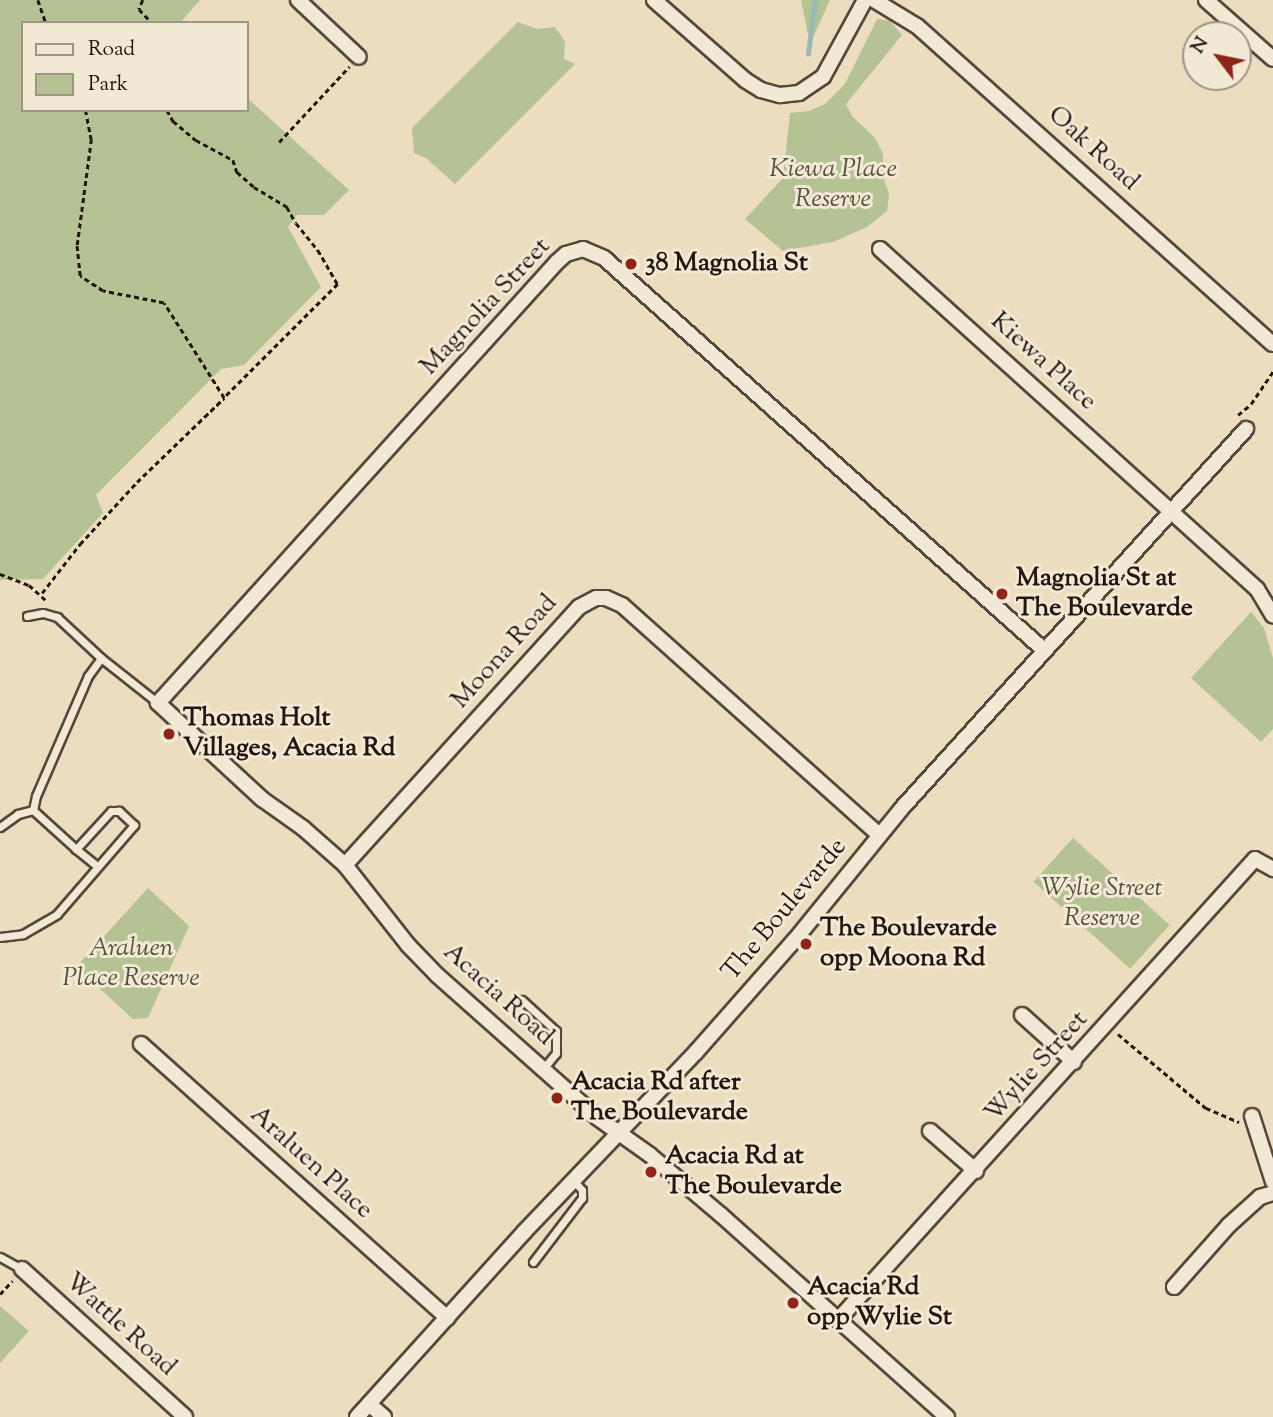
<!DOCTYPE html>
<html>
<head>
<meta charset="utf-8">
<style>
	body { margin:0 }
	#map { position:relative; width:1273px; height:1417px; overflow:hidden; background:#ebddbe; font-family:"Sorts Mill Goudy",serif }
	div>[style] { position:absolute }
	.green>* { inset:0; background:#b5c293; transform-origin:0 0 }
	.stream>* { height:4.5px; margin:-2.25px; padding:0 2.25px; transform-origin:2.25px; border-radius:2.25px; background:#98bbb5 }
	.path>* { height:2.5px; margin-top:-1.25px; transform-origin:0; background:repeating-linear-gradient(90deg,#231510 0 5px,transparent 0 8.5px) }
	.roads { filter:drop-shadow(2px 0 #55473c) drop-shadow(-2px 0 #55473c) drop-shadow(0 2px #55473c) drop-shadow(0 -2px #55473c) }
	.service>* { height:7px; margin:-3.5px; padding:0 3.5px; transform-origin:3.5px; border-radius:3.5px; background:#f2e9d5 }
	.minor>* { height:14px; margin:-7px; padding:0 7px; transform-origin:7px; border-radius:7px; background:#f2e9d5 }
	.dots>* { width:19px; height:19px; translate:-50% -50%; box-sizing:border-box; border:4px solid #f2e9d5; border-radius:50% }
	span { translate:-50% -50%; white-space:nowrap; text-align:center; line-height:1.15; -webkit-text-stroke:6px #f2e9d5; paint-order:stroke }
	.street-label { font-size:26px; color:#231510 }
	.park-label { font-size:26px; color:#56523e; font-style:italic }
	.poi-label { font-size:26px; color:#231510; font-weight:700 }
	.left { translate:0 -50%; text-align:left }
	.legend { position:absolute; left:21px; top:21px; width:228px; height:91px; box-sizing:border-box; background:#f2e9d5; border:2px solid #9f9486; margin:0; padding:9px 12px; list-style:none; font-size:21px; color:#231510 }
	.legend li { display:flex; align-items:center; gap:14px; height:35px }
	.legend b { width:35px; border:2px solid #9f9486 }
	.north { position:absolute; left:1182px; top:21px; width:70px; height:70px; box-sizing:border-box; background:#f2e9d5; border:2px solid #9f9486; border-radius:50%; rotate:302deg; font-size:19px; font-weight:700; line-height:28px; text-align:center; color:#231510 }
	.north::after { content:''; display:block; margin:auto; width:24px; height:32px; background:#8f2418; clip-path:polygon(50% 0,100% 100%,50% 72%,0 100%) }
</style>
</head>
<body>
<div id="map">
	<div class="green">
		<i style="clip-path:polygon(0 0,200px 0,180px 23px,23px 23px,23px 110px,247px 110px,247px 98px,349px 190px,324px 215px,297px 215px,288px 227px,321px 287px,244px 365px,221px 369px,96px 495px,103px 513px,43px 579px,0 580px)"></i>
		<i style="clip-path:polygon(801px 0,830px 0,810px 44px)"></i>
		<i style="clip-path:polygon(877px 19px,890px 21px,902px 35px,846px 104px,852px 116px,875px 138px,883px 154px,884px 179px,889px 194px,887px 211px,867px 227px,833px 242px,783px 251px,745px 219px,783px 178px,790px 113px,809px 111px,825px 104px,845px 84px)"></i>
		<i style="clip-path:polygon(518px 22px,537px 29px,555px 27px,565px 42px,564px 59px,575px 64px,455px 184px,426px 158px,414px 153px,412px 128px)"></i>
		<i style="clip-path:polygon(1251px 612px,1264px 628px,1273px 658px,1273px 729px,1261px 742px,1191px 678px)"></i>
		<i style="left:1073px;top:838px;width:130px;height:59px;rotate:42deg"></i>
		<i style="clip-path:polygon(148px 888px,189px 926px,148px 1018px,133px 1019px,76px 967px)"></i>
		<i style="clip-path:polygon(0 1306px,29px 1331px,0 1363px)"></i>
	</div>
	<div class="stream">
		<i style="left:808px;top:54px;width:54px;rotate:-82.6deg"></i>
	</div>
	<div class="path">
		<i style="left:38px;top:0;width:24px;rotate:71deg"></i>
		<i style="left:143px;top:0;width:10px;rotate:114deg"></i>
		<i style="left:139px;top:9px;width:19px;rotate:47deg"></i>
		<i style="left:167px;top:110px;width:13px;rotate:61deg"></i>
		<i style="left:173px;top:121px;width:30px;rotate:40deg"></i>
		<i style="left:196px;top:140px;width:42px;rotate:28.4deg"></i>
		<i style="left:233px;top:160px;width:13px;rotate:72deg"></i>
		<i style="left:237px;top:172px;width:23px;rotate:41deg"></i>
		<i style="left:254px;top:187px;width:39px;rotate:31deg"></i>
		<i style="left:287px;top:207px;width:18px;rotate:61deg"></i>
		<i style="left:296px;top:223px;width:35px;rotate:51deg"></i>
		<i style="left:318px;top:250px;width:39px;rotate:60deg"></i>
		<i style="left:338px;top:284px;width:161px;rotate:135deg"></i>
		<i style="left:279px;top:142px;width:103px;rotate:-47deg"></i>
		<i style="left:1238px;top:415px;width:17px;rotate:-40deg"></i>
		<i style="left:1251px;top:404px;width:40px;rotate:-56deg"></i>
		<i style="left:0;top:574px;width:31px;rotate:21deg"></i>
		<i style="left:29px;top:585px;width:24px;rotate:42deg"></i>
		<i style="left:42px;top:593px;width:62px;rotate:-52.2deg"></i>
		<i style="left:80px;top:544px;width:84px;rotate:-47.4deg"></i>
		<i style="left:137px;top:482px;width:121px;rotate:-44deg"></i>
		<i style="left:224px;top:398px;width:112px;rotate:-122.3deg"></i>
		<i style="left:164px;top:303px;width:62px;rotate:-168.9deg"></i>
		<i style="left:103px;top:291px;width:27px;rotate:-147deg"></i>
		<i style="left:80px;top:276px;width:31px;rotate:-96deg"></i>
		<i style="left:77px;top:245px;width:106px;rotate:-82.4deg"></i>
		<i style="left:91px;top:140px;width:31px;rotate:-101deg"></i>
		<i style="left:1118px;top:1034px;width:115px;rotate:40.1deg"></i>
		<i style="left:1206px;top:1108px;width:36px;rotate:23deg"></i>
		<i style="left:0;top:1294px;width:18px;rotate:-47deg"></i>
	</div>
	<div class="roads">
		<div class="service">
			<i style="left:27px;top:616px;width:16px;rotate:-11deg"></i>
			<i style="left:43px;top:613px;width:15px;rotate:16deg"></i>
			<i style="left:57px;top:617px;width:60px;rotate:43deg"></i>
			<i style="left:101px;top:658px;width:73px;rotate:38.3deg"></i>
			<i style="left:33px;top:810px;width:14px;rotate:-78deg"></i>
			<i style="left:36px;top:796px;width:131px;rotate:-66.6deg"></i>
			<i style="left:88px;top:676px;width:22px;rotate:-54deg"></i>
			<i style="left:0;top:827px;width:22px;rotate:-36deg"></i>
			<i style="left:18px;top:814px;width:16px;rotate:-15deg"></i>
			<i style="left:76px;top:849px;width:27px;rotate:39deg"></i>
			<i style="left:0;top:937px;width:23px;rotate:-7deg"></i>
			<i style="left:23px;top:934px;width:39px;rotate:-30deg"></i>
			<i style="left:57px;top:914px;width:118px;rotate:-49.1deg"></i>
			<i style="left:134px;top:825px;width:21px;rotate:-137deg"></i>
			<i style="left:119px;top:811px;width:8px;rotate:180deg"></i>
			<i style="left:111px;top:811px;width:52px;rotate:132.6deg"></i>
			<i style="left:76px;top:849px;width:58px;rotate:-137.8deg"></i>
			<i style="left:522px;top:1000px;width:46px;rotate:42.4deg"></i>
			<i style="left:556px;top:1031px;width:22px;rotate:90deg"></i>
			<i style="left:556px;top:1053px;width:21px;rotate:129deg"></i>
			<i style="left:0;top:1257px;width:25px;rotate:29deg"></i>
			<i style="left:533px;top:1262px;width:81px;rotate:-52.6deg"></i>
			<i style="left:582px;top:1198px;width:8px;rotate:-90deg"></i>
			<i style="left:582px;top:1190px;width:13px;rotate:-132deg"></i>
		</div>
		<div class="minor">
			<i style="left:298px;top:0;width:83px;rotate:43.1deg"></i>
			<i style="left:654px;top:0;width:121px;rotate:41.3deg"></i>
			<i style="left:745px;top:80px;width:19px;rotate:32deg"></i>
			<i style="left:761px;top:90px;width:20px;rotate:15deg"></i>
			<i style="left:780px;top:95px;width:19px;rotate:-6deg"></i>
			<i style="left:799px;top:93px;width:29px;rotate:-34deg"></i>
			<i style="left:823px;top:77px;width:88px;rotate:-61.4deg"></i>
			<i style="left:874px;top:0;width:50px;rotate:31.2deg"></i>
			<i style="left:917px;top:26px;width:477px;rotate:41.8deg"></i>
			<i style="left:1206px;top:0;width:89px;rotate:41.4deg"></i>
			<i style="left:880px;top:249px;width:508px;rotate:42.05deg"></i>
			<i style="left:1257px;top:589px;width:31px;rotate:59deg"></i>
			<i style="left:345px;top:865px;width:348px;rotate:-47.8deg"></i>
			<i style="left:579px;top:607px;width:19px;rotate:-28deg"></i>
			<i style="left:596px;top:598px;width:10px"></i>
			<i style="left:606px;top:598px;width:17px;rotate:24deg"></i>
			<i style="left:622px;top:605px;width:345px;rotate:41.8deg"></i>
			<i style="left:1022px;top:1015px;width:70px;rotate:42.1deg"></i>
			<i style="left:141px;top:1044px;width:411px;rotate:41.8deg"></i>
			<i style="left:1252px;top:1116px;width:69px;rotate:72.3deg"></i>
			<i style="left:930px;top:1131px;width:61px;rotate:41deg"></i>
			<i style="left:22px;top:1269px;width:220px;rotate:42.2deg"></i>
			<i style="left:1174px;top:1287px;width:83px;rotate:-48.4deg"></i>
			<i style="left:1229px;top:1225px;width:42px;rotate:-42.1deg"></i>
			<i style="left:1260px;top:1197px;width:14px;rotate:-17deg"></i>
			<i style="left:839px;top:1319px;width:620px;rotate:-47.88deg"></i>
			<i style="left:1255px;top:859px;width:21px;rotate:29deg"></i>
			<i style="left:369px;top:1404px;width:20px;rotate:41deg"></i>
			<i style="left:357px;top:1417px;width:249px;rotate:-47.9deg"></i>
			<i style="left:524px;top:1232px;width:249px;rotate:-46.3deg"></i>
			<i style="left:696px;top:1052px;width:148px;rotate:-48.6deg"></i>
			<i style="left:794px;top:941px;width:171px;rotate:-50.9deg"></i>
			<i style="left:902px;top:808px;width:512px;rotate:-47.77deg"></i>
			<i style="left:947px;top:1417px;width:303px;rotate:-138.2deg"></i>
			<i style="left:721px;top:1215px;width:93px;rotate:-139.8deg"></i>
			<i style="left:650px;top:1155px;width:64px;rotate:-144.6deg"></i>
			<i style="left:598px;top:1118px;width:215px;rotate:-138.4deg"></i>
			<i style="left:437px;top:975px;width:42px;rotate:-134deg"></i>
			<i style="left:408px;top:945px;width:102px;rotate:-128.2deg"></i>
			<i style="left:345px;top:865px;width:56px;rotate:-138.6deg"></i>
			<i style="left:303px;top:828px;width:50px;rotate:-144.7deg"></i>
			<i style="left:262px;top:799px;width:142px;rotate:-137.3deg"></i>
			<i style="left:158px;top:703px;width:595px;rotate:-47.86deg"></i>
			<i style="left:557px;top:262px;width:12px;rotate:-42deg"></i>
			<i style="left:566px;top:254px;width:18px;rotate:-16deg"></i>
			<i style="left:583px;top:249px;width:23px;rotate:23deg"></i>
			<i style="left:604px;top:258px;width:589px;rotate:41.7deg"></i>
		</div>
	</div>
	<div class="dots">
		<i style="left:631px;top:264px;background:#8f2418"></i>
		<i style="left:1002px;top:594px;background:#8f2418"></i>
		<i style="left:169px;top:734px;background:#8f2418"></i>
		<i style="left:806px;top:944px;background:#8f2418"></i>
		<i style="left:557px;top:1098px;background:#8f2418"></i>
		<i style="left:651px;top:1172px;background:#8f2418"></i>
		<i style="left:793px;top:1303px;background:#8f2418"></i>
	</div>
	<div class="street-label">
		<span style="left:1093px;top:149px;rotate:42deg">Oak Road</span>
		<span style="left:486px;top:307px;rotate:-47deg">Magnolia Street</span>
		<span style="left:1043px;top:362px;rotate:42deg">Kiewa Place</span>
		<span style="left:505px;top:652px;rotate:-48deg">Moona Road</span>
		<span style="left:785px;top:910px;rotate:-50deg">The Boulevarde</span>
		<span style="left:498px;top:995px;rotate:42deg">Acacia Road</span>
		<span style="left:1037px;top:1067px;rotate:-48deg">Wylie Street</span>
		<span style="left:311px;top:1163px;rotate:42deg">Araluen Place</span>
		<span style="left:120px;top:1325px;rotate:42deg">Wattle Road</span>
	</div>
	<div class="park-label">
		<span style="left:833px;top:185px">Kiewa Place<br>Reserve</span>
		<span style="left:1102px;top:904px">Wylie Street<br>Reserve</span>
		<span style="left:131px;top:964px">Araluen<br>Place Reserve</span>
	</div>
	<div class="poi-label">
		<span class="left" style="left:645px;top:264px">38 Magnolia St</span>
		<span class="left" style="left:1016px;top:594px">Magnolia St at<br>The Boulevarde</span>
		<span class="left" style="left:183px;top:734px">Thomas Holt<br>Villages, Acacia Rd</span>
		<span class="left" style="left:820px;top:944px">The Boulevarde<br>opp Moona Rd</span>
		<span class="left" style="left:571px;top:1098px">Acacia Rd after<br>The Boulevarde</span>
		<span class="left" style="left:665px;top:1172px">Acacia Rd at<br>The Boulevarde</span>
		<span class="left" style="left:807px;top:1303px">Acacia Rd<br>opp Wylie St</span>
	</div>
	<ul class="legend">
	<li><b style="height:9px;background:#f2e9d5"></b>Road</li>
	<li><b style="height:19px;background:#b5c293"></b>Park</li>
	</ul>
	<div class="north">N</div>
</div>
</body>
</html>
